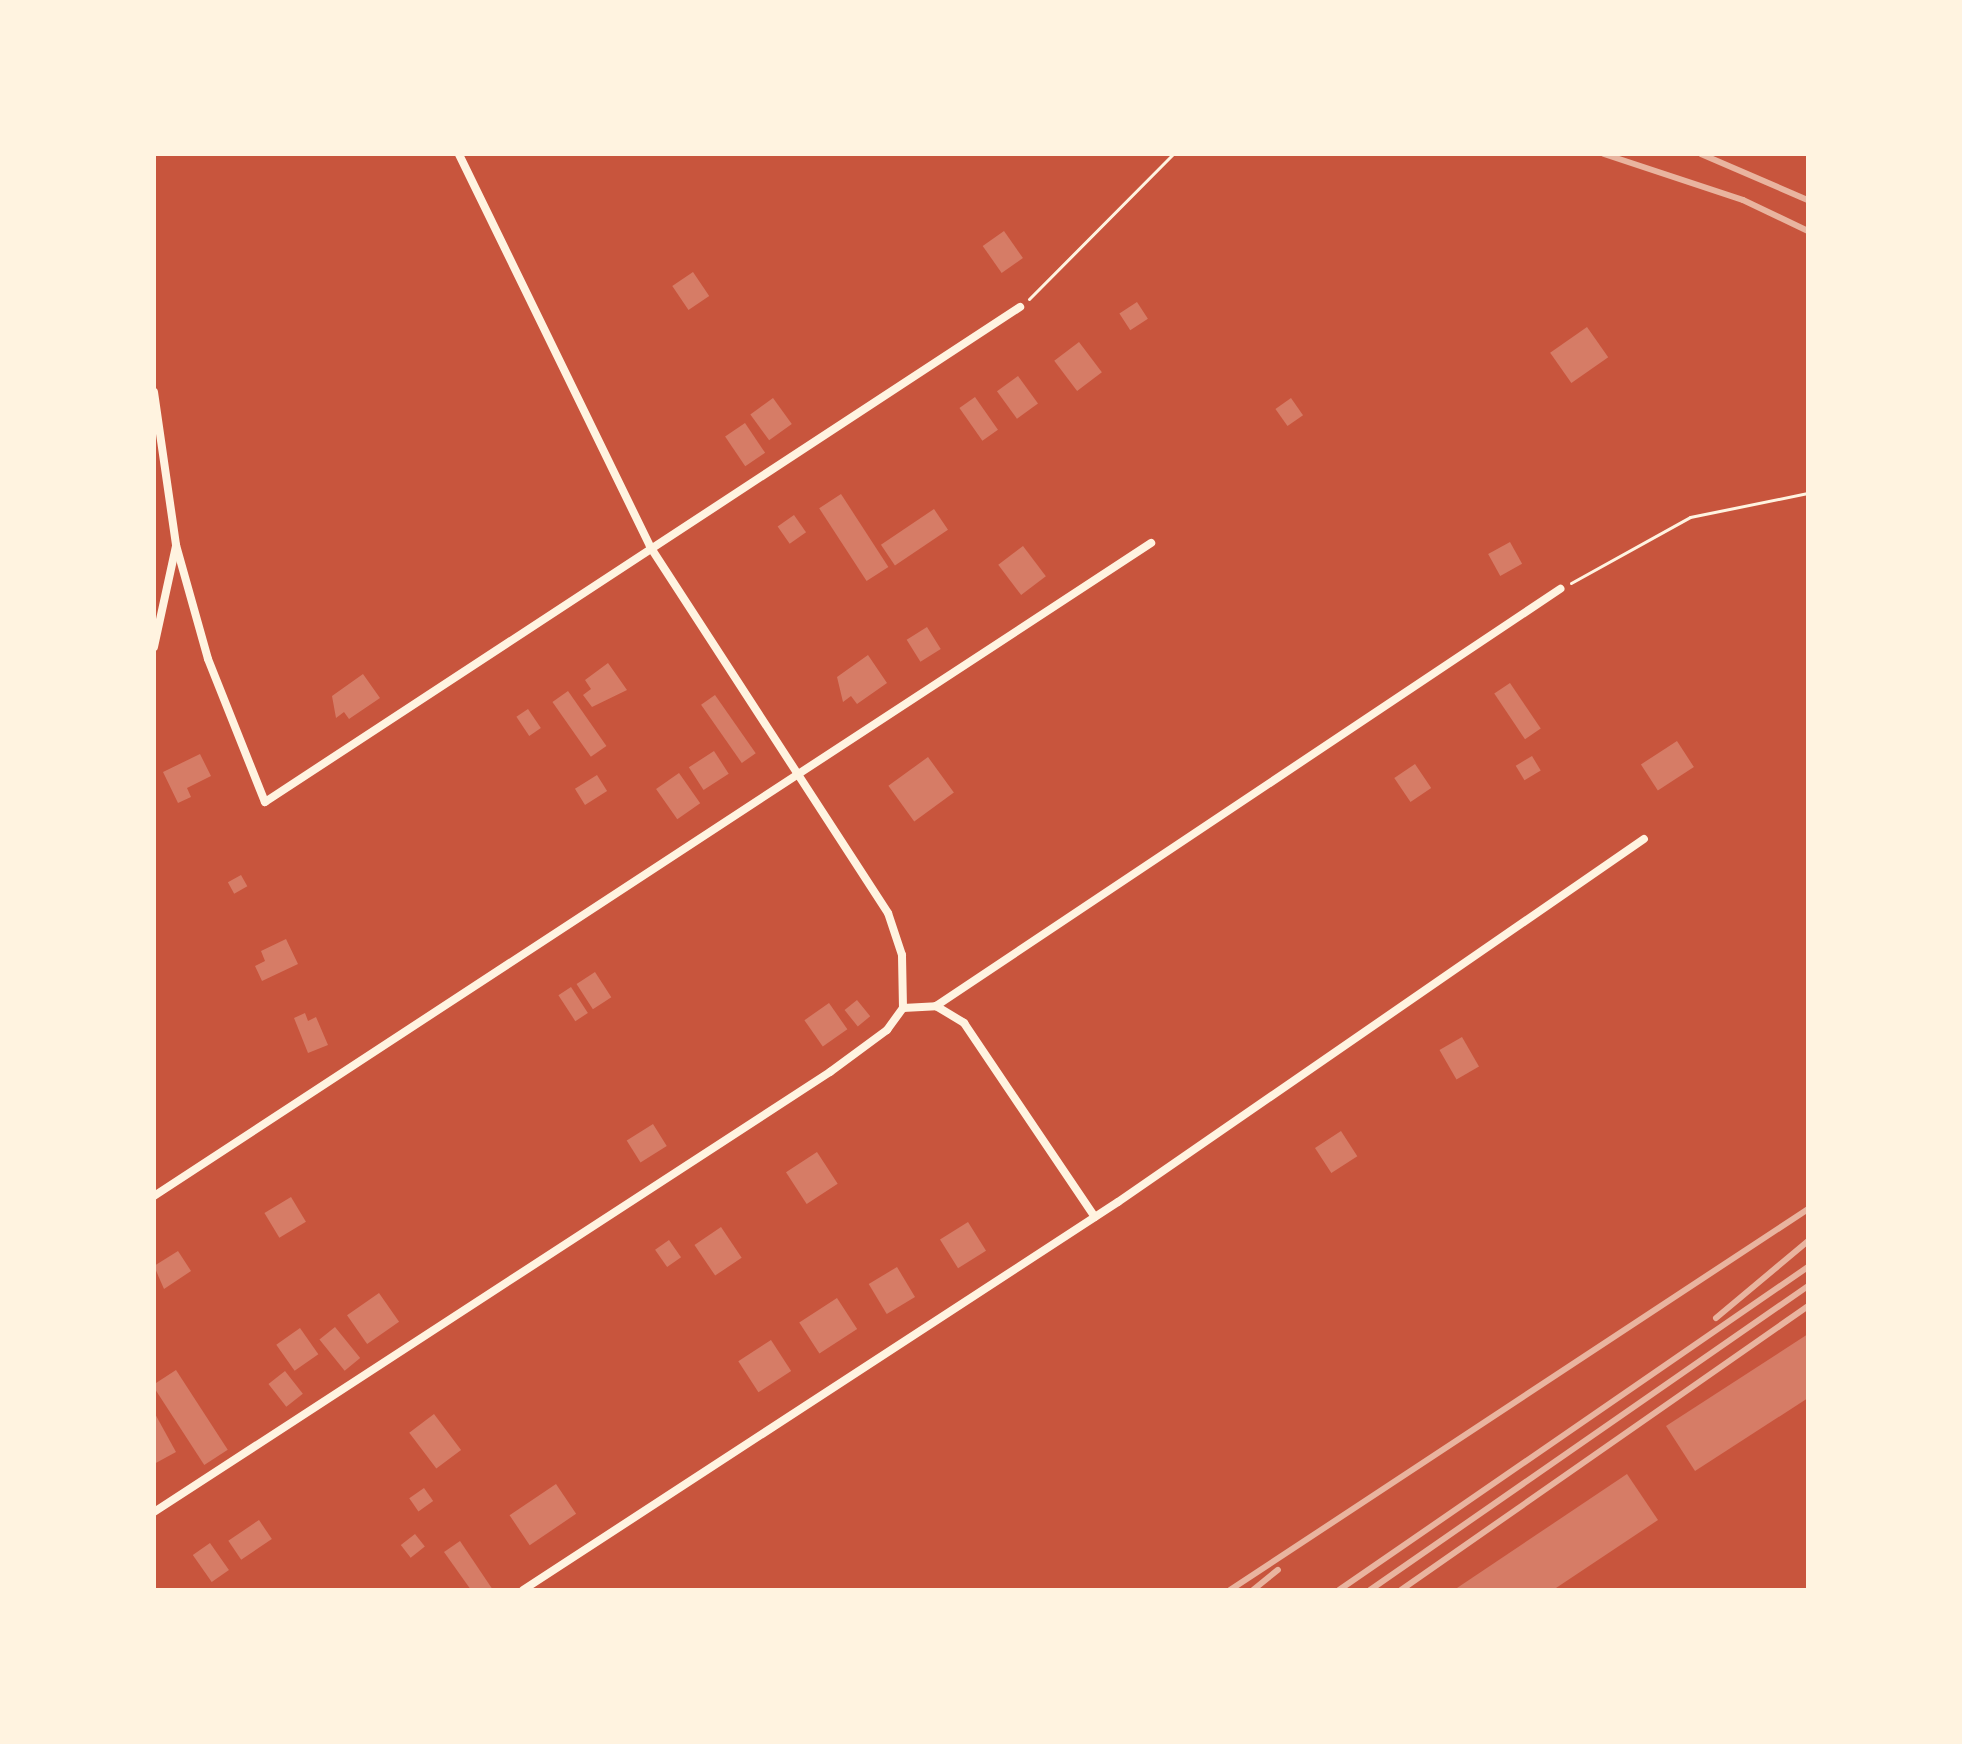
<!DOCTYPE html>
<html>
<head>
<meta charset="utf-8">
<style>
	body { margin:0 }
	#map { position:relative; width:1962px; height:1744px; overflow:hidden; background:#c8553d; font-family:"Source Serif 4",serif }
	div>[style] { position:absolute }
	.building>* { inset:0; background:#d67c66; transform-origin:0 0 }
	.path>* { height:3px; margin:-1.5px; padding:0 1.5px; transform-origin:1.5px; border-radius:1.5px; background:#fff3e0 }
	.minor>* { height:8px; margin:-4px; padding:0 4px; transform-origin:4px; border-radius:4px; background:#fff3e0 }
	.rail>* { height:6px; margin:-3px; padding:0 3px; transform-origin:3px; border-radius:3px; background:#e9b49f }
	span { translate:-50% -50%; white-space:nowrap; text-align:center; line-height:1.15; -webkit-text-stroke:6px #fff3e0; paint-order:stroke }
	.frame { position:absolute; inset:0; border:156px solid #fff3e0; pointer-events:none }
</style>
</head>
<body>
<div id="map">
	<div class="building">
		<i style="left:1004px;top:231px;width:33px;height:26px;rotate:55deg"></i>
		<i style="left:693px;top:272px;width:29px;height:25px;rotate:56deg"></i>
		<i style="left:1137px;top:302px;width:20px;height:21px;rotate:57deg"></i>
		<i style="left:1587px;top:327px;width:37px;height:45px;rotate:55deg"></i>
		<i style="left:1079px;top:342px;width:38px;height:31px;rotate:53deg"></i>
		<i style="left:1018px;top:376px;width:34px;height:26px;rotate:54deg"></i>
		<i style="left:975px;top:397px;width:40px;height:19px;rotate:55deg"></i>
		<i style="left:773px;top:398px;width:32px;height:28px;rotate:54deg"></i>
		<i style="left:1291px;top:398px;width:21px;height:19px;rotate:55deg"></i>
		<i style="left:745px;top:423px;width:36px;height:24px;rotate:56deg"></i>
		<i style="left:841px;top:494px;width:87px;height:26px;rotate:57deg"></i>
		<i style="left:934px;top:509px;width:25px;height:64px;rotate:56deg"></i>
		<i style="left:794px;top:515px;width:21px;height:20px;rotate:55deg"></i>
		<i style="left:1510px;top:542px;width:25px;height:25px;rotate:61deg"></i>
		<i style="left:1023px;top:546px;width:38px;height:31px;rotate:53deg"></i>
		<i style="left:927px;top:627px;width:26px;height:24px;rotate:58deg"></i>
		<i style="clip-path:polygon(868px 655px,887px 683px,857px 704px,851px 696px,843px 702px,837px 677px)"></i>
		<i style="clip-path:polygon(608px 663px,627px 690px,592px 707px,583px 695px,591px 689px,585px 680px)"></i>
		<i style="clip-path:polygon(363px 674px,380px 698px,349px 719px,344px 712px,336px 718px,332px 696px)"></i>
		<i style="left:1510px;top:683px;width:55px;height:19px;rotate:56deg"></i>
		<i style="left:568px;top:691px;width:67px;height:19px;rotate:55deg"></i>
		<i style="left:715px;top:695px;width:71px;height:17px;rotate:55deg"></i>
		<i style="left:528px;top:709px;width:23px;height:14px;rotate:56deg"></i>
		<i style="left:1677px;top:741px;width:31px;height:43px;rotate:57deg"></i>
		<i style="left:714px;top:751px;width:27px;height:30px;rotate:57deg"></i>
		<i style="clip-path:polygon(200px 754px,211px 776px,187px 788px,191px 797px,178px 803px,163px 772px)"></i>
		<i style="left:1532px;top:756px;width:17px;height:19px;rotate:59deg"></i>
		<i style="left:928px;top:757px;width:44px;height:49px;rotate:54deg"></i>
		<i style="left:1415px;top:764px;width:29px;height:25px;rotate:56deg"></i>
		<i style="left:679px;top:773px;width:37px;height:28px;rotate:55deg"></i>
		<i style="left:597px;top:775px;width:19px;height:26px;rotate:58deg"></i>
		<i style="left:241px;top:875px;width:13px;height:15px;rotate:61deg"></i>
		<i style="clip-path:polygon(286px 939px,298px 964px,262px 981px,255px 966px,265px 961px,261px 951px)"></i>
		<i style="left:595px;top:972px;width:30px;height:22px;rotate:57deg"></i>
		<i style="left:571px;top:987px;width:31px;height:15px;rotate:57deg"></i>
		<i style="left:857px;top:1000px;width:21px;height:16px;rotate:51deg"></i>
		<i style="left:829px;top:1003px;width:32px;height:30px;rotate:55deg"></i>
		<i style="clip-path:polygon(305px 1013px,308px 1021px,316px 1017px,328px 1045px,308px 1053px,294px 1018px)"></i>
		<i style="left:1462px;top:1037px;width:34px;height:26px;rotate:60deg"></i>
		<i style="left:653px;top:1124px;width:26px;height:31px;rotate:58deg"></i>
		<i style="left:1341px;top:1131px;width:30px;height:31px;rotate:57deg"></i>
		<i style="left:817px;top:1152px;width:38px;height:37px;rotate:57deg"></i>
		<i style="left:291px;top:1197px;width:29px;height:31px;rotate:59deg"></i>
		<i style="left:968px;top:1222px;width:34px;height:33px;rotate:58deg"></i>
		<i style="left:721px;top:1227px;width:37px;height:32px;rotate:56deg"></i>
		<i style="left:669px;top:1240px;width:21px;height:17px;rotate:55deg"></i>
		<i style="clip-path:polygon(178px 1251px,191px 1271px,164px 1289px,154px 1266px)"></i>
		<i style="left:897px;top:1267px;width:35px;height:33px;rotate:59deg"></i>
		<i style="left:379px;top:1293px;width:35px;height:39px;rotate:55deg"></i>
		<i style="left:837px;top:1298px;width:37px;height:45px;rotate:57deg"></i>
		<i style="left:335px;top:1327px;width:40px;height:20px;rotate:51deg"></i>
		<i style="left:300px;top:1328px;width:32px;height:29px;rotate:55deg"></i>
		<i style="clip-path:polygon(1808px 1334px,1808px 1398px,1695px 1471px,1666px 1426px)"></i>
		<i style="left:771px;top:1340px;width:37px;height:39px;rotate:57deg"></i>
		<i style="left:176px;top:1370px;width:95px;height:28px;rotate:57deg"></i>
		<i style="left:285px;top:1371px;width:29px;height:21px;rotate:52deg"></i>
		<i style="clip-path:polygon(154px 1412px,176px 1452px,154px 1464px)"></i>
		<i style="left:434px;top:1414px;width:45px;height:31px;rotate:53deg"></i>
		<i style="clip-path:polygon(1627px 1474px,1658px 1520px,1553px 1590px,1454px 1590px)"></i>
		<i style="left:556px;top:1484px;width:36px;height:56px;rotate:56deg"></i>
		<i style="left:424px;top:1488px;width:16px;height:18px;rotate:55deg"></i>
		<i style="left:259px;top:1520px;width:23px;height:37px;rotate:56deg"></i>
		<i style="left:415px;top:1534px;width:16px;height:18px;rotate:52deg"></i>
		<i style="clip-path:polygon(460px 1541px,493px 1590px,471px 1590px,444px 1552px)"></i>
		<i style="left:210px;top:1543px;width:33px;height:21px;rotate:55deg"></i>
	</div>
	<div class="path">
		<i style="left:1029px;top:299px;width:204px;rotate:-45.2deg"></i>
		<i style="left:1571px;top:583px;width:136px;rotate:-29deg"></i>
		<i style="left:1690px;top:517px;width:120px;rotate:-11.5deg"></i>
	</div>
	<div class="minor">
		<i style="left:154px;top:392px;width:155px;rotate:81.8deg"></i>
		<i style="left:176px;top:545px;width:118px;rotate:74.3deg"></i>
		<i style="left:208px;top:659px;width:154px;rotate:68.3deg"></i>
		<i style="left:265px;top:802px;width:903px;rotate:-33.25deg"></i>
		<i style="left:154px;top:647px;width:103px;rotate:-77.7deg"></i>
		<i style="left:936px;top:1006px;width:33px;rotate:31deg"></i>
		<i style="left:964px;top:1023px;width:234px;rotate:56deg"></i>
		<i style="left:903px;top:1008px;width:33px;rotate:-3deg"></i>
		<i style="left:936px;top:1006px;width:751px;rotate:-33.75deg"></i>
		<i style="left:154px;top:1196px;width:1192px;rotate:-33.22deg"></i>
		<i style="left:154px;top:1512px;width:807px;rotate:-33.06deg"></i>
		<i style="left:830px;top:1072px;width:71px;rotate:-36.4deg"></i>
		<i style="left:887px;top:1030px;width:27px;rotate:-54deg"></i>
		<i style="left:903px;top:1008px;width:53px;rotate:-91.1deg"></i>
		<i style="left:902px;top:955px;width:44px;rotate:-108.4deg"></i>
		<i style="left:888px;top:913px;width:437px;rotate:-123deg"></i>
		<i style="left:650px;top:546px;width:436px;rotate:-116deg"></i>
		<i style="left:523px;top:1590px;width:710px;rotate:-33.11deg"></i>
		<i style="left:1118px;top:1202px;width:639px;rotate:-34.61deg"></i>
	</div>
	<div class="rail">
		<i style="left:1604px;top:154px;width:146px;rotate:18.3deg"></i>
		<i style="left:1743px;top:200px;width:72px;rotate:25.5deg"></i>
		<i style="left:1701px;top:154px;width:116px;rotate:23.3deg"></i>
		<i style="left:1716px;top:1318px;width:120px;rotate:-39.9deg"></i>
		<i style="left:1230px;top:1590px;width:692px;rotate:-33.39deg"></i>
		<i style="left:1253px;top:1590px;width:32px;rotate:-39deg"></i>
		<i style="left:1339px;top:1590px;width:569px;rotate:-34.56deg"></i>
		<i style="left:1370px;top:1590px;width:533px;rotate:-34.76deg"></i>
		<i style="left:1401px;top:1590px;width:496px;rotate:-34.9deg"></i>
	</div>
	<div class="frame"></div>
</div>
</body>
</html>
